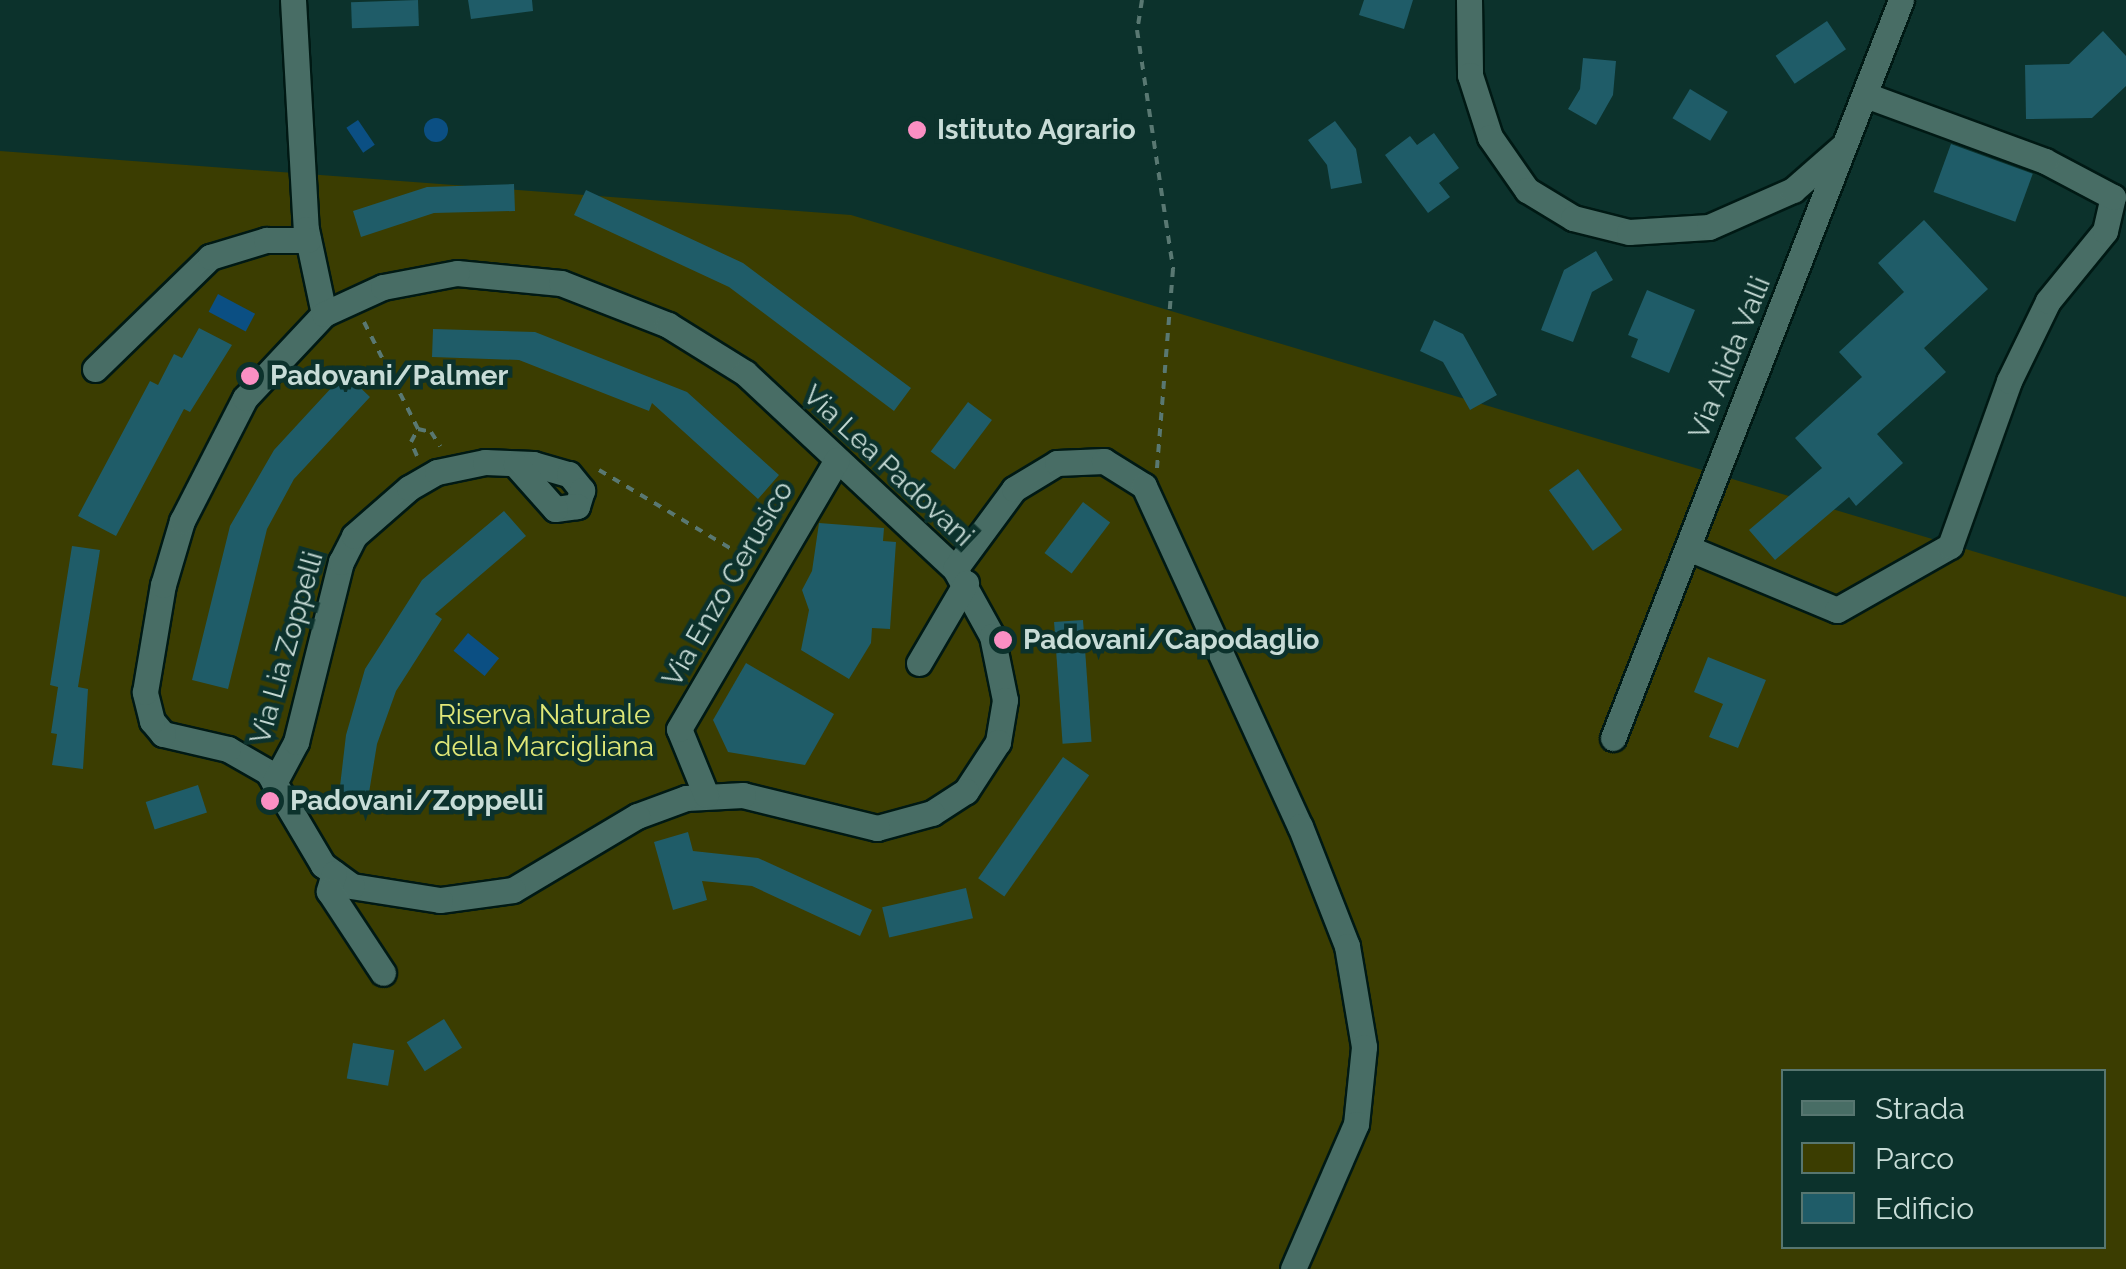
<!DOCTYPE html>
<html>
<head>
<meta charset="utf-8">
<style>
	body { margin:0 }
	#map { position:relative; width:2126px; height:1269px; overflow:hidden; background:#0c322c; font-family:Raleway,sans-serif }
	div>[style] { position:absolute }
	.green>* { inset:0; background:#3b3d01 }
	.water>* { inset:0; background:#0b4f83; transform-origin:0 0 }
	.round { border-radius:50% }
	.building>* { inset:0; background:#1f5c68; transform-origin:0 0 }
	.path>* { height:4px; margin-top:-2px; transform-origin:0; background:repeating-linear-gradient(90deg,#597872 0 8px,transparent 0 16px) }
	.roads { filter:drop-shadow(2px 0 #001914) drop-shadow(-2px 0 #001914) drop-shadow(0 2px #001914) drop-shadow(0 -2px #001914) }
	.minor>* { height:25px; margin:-12.5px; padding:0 12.5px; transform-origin:12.5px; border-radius:12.5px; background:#486d65 }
	.dots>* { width:28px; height:28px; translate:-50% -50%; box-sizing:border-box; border:5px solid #0c322c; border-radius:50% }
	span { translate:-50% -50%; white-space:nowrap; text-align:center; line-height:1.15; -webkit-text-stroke:9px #0c322c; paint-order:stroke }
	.poi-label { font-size:28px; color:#c8dcd7; font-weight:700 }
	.left { translate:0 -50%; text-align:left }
	.street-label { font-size:28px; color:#c8dcd7 }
	.park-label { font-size:28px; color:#e0e777 }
	.legend { position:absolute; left:1781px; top:1069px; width:325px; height:180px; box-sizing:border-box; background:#0c322c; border:2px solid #577670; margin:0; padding:12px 18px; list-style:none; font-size:30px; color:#c8dcd7 }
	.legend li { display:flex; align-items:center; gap:20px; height:50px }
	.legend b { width:50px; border:2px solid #577670 }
</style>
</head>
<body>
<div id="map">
	<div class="green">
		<i style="clip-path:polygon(evenodd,0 151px,851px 215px,2126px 597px,2126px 1269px,0 1269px,0 151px,1784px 1072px,2104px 1072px,2104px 1246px,1784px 1246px,1784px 1072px)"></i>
	</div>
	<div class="water">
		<i class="round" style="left:424px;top:118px;width:24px;height:24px"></i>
		<i style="left:358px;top:120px;width:30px;height:14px;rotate:56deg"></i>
		<i style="left:218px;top:294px;width:42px;height:20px;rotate:28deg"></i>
		<i style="left:468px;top:633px;width:40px;height:23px;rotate:39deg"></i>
	</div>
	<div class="building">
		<i style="left:418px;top:0;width:26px;height:67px;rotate:88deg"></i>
		<i style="clip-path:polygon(468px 0,532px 0,533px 11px,471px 19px)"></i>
		<i style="clip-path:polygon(1364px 0,1413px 0,1404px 29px,1359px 15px)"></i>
		<i style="left:1827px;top:21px;width:34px;height:62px;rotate:56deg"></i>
		<i style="clip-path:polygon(2103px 31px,2126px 56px,2126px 86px,2092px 118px,2026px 119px,2025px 65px,2069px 64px)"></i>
		<i style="clip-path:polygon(1583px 58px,1616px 61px,1613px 95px,1596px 125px,1568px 109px,1580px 89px)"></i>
		<i style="left:1690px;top:89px;width:44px;height:34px;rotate:31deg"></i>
		<i style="clip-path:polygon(1335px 121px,1356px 149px,1362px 183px,1331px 189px,1327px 165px,1308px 140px)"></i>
		<i style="clip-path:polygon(1434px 133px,1459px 168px,1439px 183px,1450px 197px,1428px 213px,1385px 155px,1410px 136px,1417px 145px)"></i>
		<i style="left:1951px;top:144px;width:87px;height:51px;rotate:20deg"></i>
		<i style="clip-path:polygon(514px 184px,515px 211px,434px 213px,361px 237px,353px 211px,427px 187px)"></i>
		<i style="clip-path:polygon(586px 190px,743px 263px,911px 388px,894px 411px,729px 287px,574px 215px)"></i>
		<i style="clip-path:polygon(1924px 220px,1988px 289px,1924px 348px,1946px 372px,1877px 434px,1903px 463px,1856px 506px,1849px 497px,1775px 560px,1749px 530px,1822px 468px,1795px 438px,1862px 377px,1839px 352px,1904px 292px,1878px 263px)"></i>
		<i style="clip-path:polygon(1596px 251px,1613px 280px,1592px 292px,1573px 342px,1541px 330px,1564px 270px)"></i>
		<i style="clip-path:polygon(1647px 290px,1695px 310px,1669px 373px,1631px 357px,1638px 339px,1628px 335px)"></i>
		<i style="clip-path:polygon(1434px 320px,1463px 334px,1497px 395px,1470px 410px,1443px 362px,1420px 351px)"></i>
		<i style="clip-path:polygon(199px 328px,232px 345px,190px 412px,184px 409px,116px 536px,78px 516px,150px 381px,158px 385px,174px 354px,182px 358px)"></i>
		<i style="clip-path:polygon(433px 329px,535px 332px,687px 392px,779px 475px,758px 499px,652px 403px,649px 411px,519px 360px,432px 357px)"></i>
		<i style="clip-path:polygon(345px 373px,370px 397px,294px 479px,267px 529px,228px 689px,192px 680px,230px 526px,274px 450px)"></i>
		<i style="left:968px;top:402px;width:30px;height:62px;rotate:37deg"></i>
		<i style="left:1578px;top:469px;width:75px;height:36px;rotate:54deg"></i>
		<i style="left:1083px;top:502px;width:34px;height:64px;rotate:37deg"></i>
		<i style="clip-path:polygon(504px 511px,526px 536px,435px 614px,442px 619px,396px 691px,377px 744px,368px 799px,339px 795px,346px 735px,365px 669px,422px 580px)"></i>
		<i style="clip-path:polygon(819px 523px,884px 528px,883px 541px,896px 542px,890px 629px,872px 628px,871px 643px,849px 679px,801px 650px,809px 610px,802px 590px,812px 571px)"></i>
		<i style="clip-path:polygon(72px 546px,100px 550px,78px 687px,88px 689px,83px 769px,52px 765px,57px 734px,51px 733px,58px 687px,50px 685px)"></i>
		<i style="left:1083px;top:620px;width:122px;height:29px;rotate:86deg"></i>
		<i style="clip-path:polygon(1708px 657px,1766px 680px,1738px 748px,1709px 737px,1723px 704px,1694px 692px)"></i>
		<i style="clip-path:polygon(746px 663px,834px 714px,805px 765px,728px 752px,713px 720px)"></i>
		<i style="left:1063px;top:757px;width:32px;height:148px;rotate:35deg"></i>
		<i style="left:198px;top:785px;width:29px;height:55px;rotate:72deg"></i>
		<i style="clip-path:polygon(688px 832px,693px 851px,758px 858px,872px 910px,860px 936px,752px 886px,702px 881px,707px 900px,673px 910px,654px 842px)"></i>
		<i style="left:966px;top:888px;width:31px;height:86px;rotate:77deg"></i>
		<i style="left:444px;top:1019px;width:34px;height:44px;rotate:58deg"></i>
		<i style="left:353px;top:1043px;width:42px;height:36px;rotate:10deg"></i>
	</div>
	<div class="path">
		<i style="left:1142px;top:0;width:30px;rotate:99deg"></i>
		<i style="left:1137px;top:30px;width:242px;rotate:81.4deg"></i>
		<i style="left:1173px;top:269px;width:201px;rotate:94.6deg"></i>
		<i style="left:364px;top:322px;width:120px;rotate:63.2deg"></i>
		<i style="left:417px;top:456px;width:15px;rotate:-113deg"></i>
		<i style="left:411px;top:442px;width:15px;rotate:-62deg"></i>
		<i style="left:418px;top:429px;width:13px;rotate:13deg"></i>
		<i style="left:431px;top:432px;width:17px;rotate:57deg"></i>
		<i style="left:599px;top:470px;width:176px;rotate:30.8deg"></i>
	</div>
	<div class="roads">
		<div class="minor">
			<i style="left:293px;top:0;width:229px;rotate:86.8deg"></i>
			<i style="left:306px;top:229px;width:87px;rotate:78deg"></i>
			<i style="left:1469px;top:0;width:75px;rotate:89.2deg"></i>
			<i style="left:1470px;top:75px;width:65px;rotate:72.1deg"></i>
			<i style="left:1490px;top:137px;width:65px;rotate:55.1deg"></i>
			<i style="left:1527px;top:190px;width:54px;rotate:31.3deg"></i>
			<i style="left:1573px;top:218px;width:58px;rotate:14deg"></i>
			<i style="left:1629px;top:232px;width:80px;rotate:-3.6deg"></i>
			<i style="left:1709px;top:227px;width:92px;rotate:-23.8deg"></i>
			<i style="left:1793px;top:190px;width:65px;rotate:-41.3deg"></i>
			<i style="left:457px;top:273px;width:104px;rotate:5.5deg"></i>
			<i style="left:561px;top:283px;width:115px;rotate:21.4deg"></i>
			<i style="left:668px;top:325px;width:91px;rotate:31.9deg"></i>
			<i style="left:745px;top:373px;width:287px;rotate:43deg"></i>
			<i style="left:955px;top:569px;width:77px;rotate:61.1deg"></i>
			<i style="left:992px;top:636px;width:65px;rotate:78.5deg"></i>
			<i style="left:1005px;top:700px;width:43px;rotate:99.5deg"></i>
			<i style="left:998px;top:742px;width:59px;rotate:123.1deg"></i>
			<i style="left:966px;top:791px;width:40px;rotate:147.1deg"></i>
			<i style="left:932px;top:813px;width:57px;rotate:164.7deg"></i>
			<i style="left:877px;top:828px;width:138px;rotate:-166.2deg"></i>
			<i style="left:743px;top:795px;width:57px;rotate:177deg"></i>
			<i style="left:686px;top:798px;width:52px;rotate:159.8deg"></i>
			<i style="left:637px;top:816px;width:144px;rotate:149.2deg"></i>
			<i style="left:513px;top:890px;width:74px;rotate:172.2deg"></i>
			<i style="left:440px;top:900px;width:89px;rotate:-171deg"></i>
			<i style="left:352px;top:886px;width:36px;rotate:-144deg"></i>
			<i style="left:323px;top:865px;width:108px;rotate:-120.6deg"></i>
			<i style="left:268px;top:772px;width:46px;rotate:-150.1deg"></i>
			<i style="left:228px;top:749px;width:67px;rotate:-167deg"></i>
			<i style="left:163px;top:734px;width:17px;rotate:-130deg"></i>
			<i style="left:152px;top:721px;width:30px;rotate:-104deg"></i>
			<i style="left:145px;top:692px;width:109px;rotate:-80.5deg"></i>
			<i style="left:163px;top:585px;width:67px;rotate:-73.5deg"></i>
			<i style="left:182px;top:521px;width:138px;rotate:-62.9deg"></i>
			<i style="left:245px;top:398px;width:115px;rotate:-46.8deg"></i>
			<i style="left:324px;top:314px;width:65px;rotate:-24.6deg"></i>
			<i style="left:383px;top:287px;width:75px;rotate:-10.7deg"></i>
			<i style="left:95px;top:369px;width:161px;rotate:-44.2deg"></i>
			<i style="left:210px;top:257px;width:59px;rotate:-16.9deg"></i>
			<i style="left:266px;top:240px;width:42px"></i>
			<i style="left:1688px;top:548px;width:161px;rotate:22.6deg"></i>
			<i style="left:1837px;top:610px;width:130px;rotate:-29.5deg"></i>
			<i style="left:1950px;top:546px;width:175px;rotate:-70.3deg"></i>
			<i style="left:2009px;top:381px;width:89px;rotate:-64deg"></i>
			<i style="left:2048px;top:301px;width:90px;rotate:-50.8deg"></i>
			<i style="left:2105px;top:231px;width:35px;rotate:-77deg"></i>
			<i style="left:2113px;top:197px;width:77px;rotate:-152.1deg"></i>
			<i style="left:2045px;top:161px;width:191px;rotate:-159.8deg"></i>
			<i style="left:955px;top:569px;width:99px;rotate:-53.6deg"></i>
			<i style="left:1014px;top:489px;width:50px;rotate:-31.2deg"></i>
			<i style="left:1057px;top:463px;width:47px;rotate:-2.4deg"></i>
			<i style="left:1104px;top:461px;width:47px;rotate:32deg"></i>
			<i style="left:1144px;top:486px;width:374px;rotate:65.4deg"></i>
			<i style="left:1300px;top:826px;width:129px;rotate:68.6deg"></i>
			<i style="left:1347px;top:946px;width:102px;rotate:80.4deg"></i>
			<i style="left:1364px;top:1047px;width:77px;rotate:95.9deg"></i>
			<i style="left:1356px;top:1124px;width:158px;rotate:113.5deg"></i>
			<i style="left:919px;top:663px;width:93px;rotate:-59.6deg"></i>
			<i style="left:1613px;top:738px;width:792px;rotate:-68.68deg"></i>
			<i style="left:274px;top:783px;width:47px;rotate:-61.8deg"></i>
			<i style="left:296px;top:742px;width:186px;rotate:-76deg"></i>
			<i style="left:341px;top:562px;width:29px;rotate:-63deg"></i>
			<i style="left:354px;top:536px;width:73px;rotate:-41.1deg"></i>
			<i style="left:409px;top:488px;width:32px;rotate:-30deg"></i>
			<i style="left:437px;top:472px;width:49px;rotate:-11.8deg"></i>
			<i style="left:485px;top:462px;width:48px;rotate:2.4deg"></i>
			<i style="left:533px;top:464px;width:37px;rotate:16deg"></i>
			<i style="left:569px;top:474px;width:21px;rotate:51deg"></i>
			<i style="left:582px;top:490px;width:17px;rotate:107deg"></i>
			<i style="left:577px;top:506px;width:22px;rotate:172deg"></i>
			<i style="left:555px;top:509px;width:59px;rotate:-131.6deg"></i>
			<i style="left:706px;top:795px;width:71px;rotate:-112.2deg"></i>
			<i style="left:679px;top:729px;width:312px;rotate:-59.6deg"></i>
			<i style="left:334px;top:873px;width:19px;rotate:106deg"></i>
			<i style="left:329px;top:891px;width:98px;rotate:56.6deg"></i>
		</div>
	</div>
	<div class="dots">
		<i style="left:917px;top:130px;background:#fb8fc3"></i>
		<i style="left:250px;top:376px;background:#fb8fc3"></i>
		<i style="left:1003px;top:640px;background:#fb8fc3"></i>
		<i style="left:270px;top:801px;background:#fb8fc3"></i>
	</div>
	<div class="poi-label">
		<span class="left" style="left:937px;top:130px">Istituto Agrario</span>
		<span class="left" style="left:270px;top:376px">Padovani/Palmer</span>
		<span class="left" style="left:1023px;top:640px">Padovani/Capodaglio</span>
		<span class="left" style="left:290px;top:801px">Padovani/Zoppelli</span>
	</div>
	<div class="street-label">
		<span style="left:1730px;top:358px;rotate:-68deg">Via Alida Valli</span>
		<span style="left:888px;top:466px;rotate:43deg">Via Lea Padovani</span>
		<span style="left:728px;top:584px;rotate:-60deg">Via Enzo Cerusico</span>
		<span style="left:287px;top:648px;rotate:-74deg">Via Lia Zoppelli</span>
	</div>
	<div class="park-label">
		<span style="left:544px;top:731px">Riserva Naturale<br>della Marcigliana</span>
	</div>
	<ul class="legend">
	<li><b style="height:12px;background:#486d65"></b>Strada</li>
	<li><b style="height:28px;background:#3b3d01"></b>Parco</li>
	<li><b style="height:28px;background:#1f5c68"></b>Edificio</li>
	</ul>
</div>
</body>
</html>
